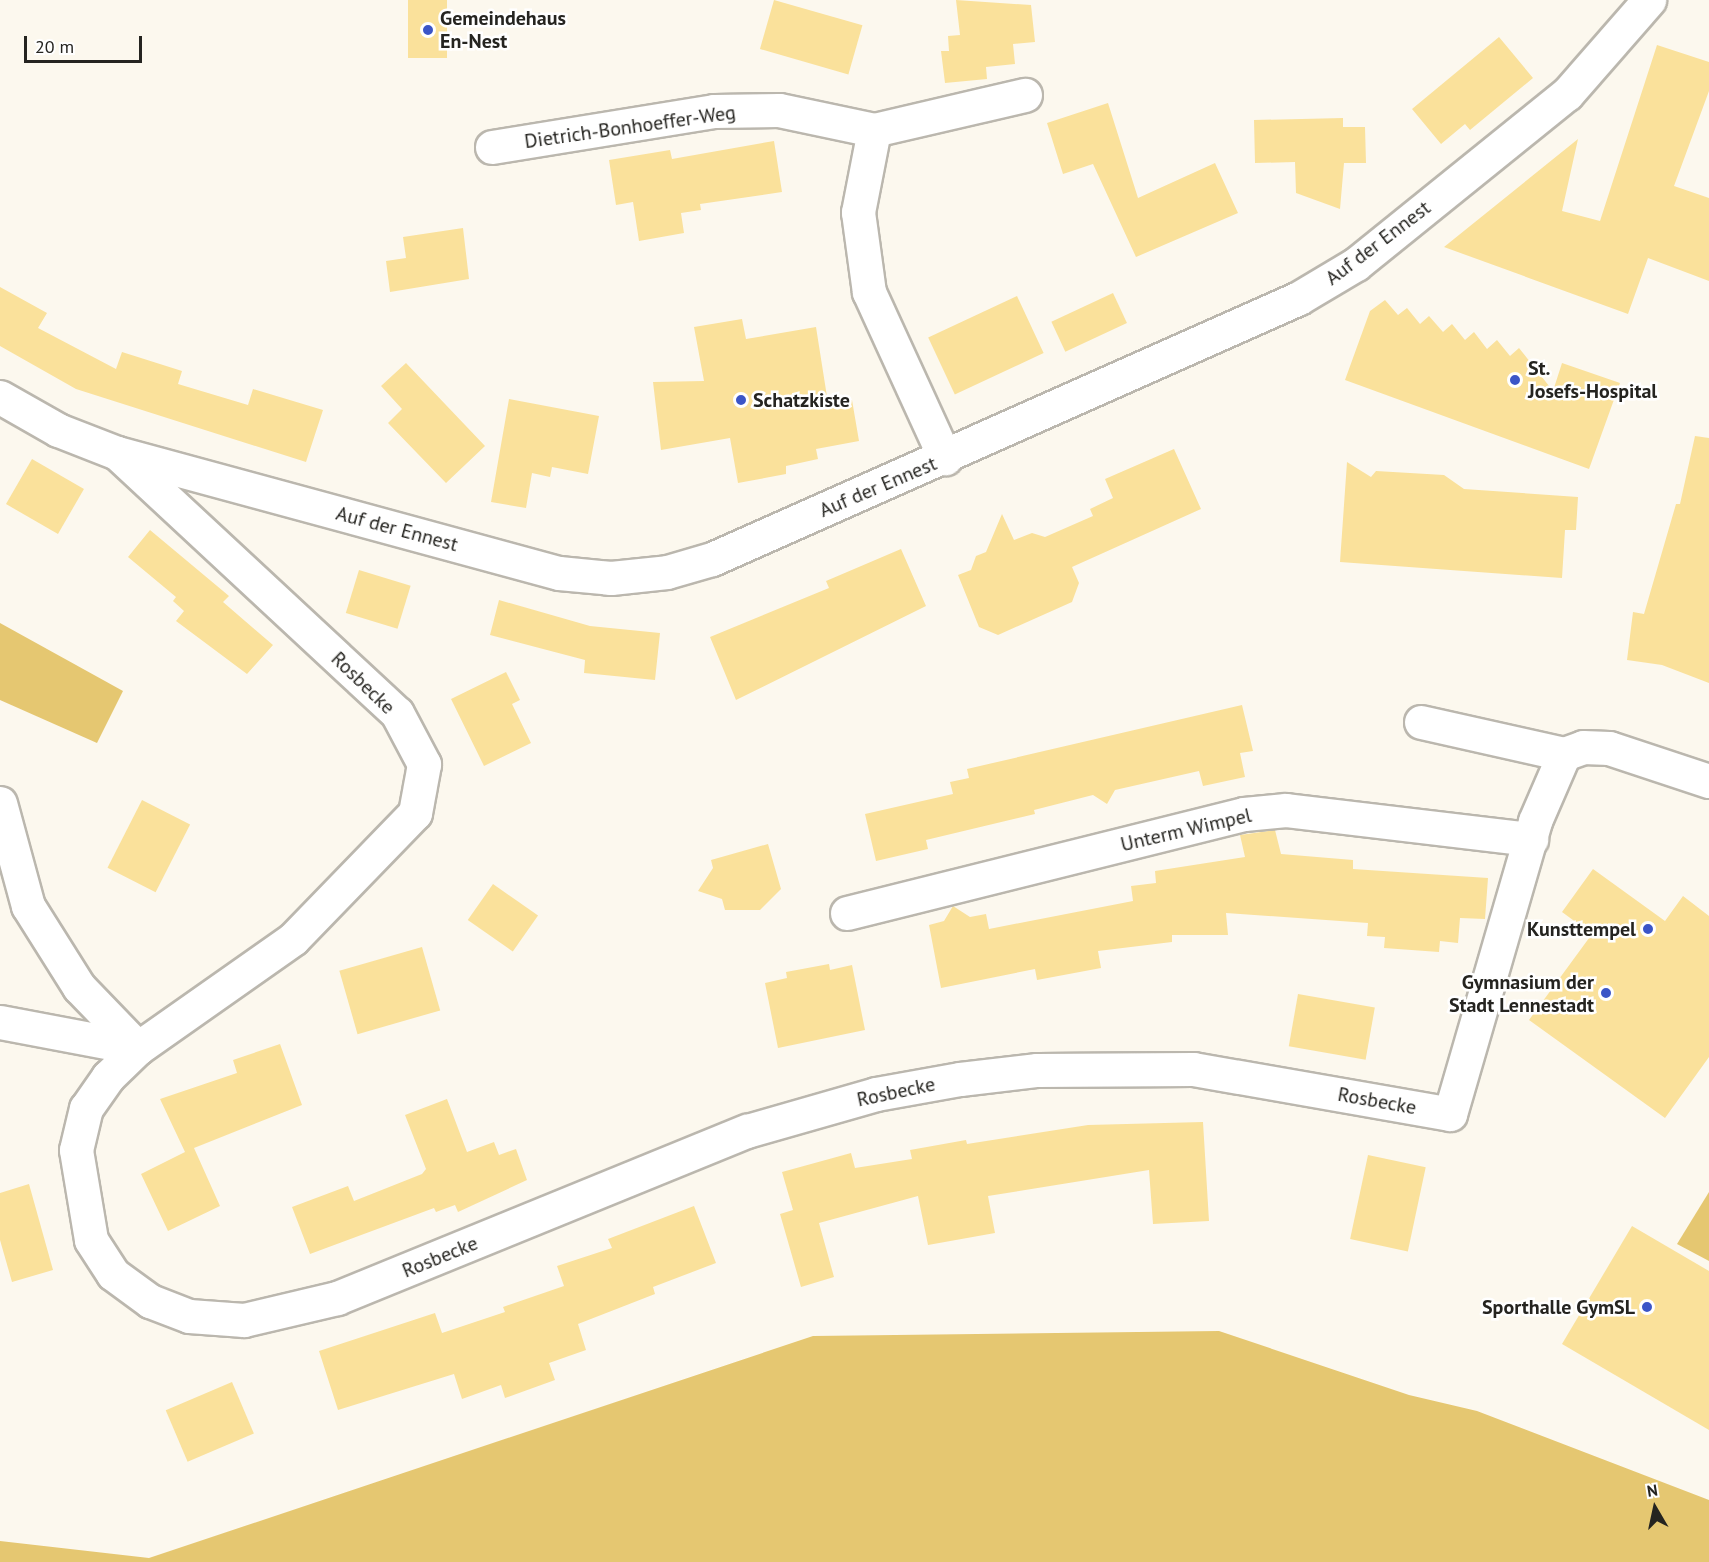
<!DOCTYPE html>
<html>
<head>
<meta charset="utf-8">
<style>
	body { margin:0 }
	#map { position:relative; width:1709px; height:1562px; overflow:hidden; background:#fcf8ee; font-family:"PT Sans",sans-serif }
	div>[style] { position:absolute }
	.green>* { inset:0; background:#e5c771 }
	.building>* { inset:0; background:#fae19b; transform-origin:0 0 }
	.roads { filter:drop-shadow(2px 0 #bbb7ae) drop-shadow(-2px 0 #bbb7ae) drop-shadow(0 2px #bbb7ae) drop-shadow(0 -2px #bbb7ae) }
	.minor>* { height:33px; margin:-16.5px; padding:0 16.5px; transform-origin:16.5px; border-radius:16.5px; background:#fff }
	.dots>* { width:16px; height:16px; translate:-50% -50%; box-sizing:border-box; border:3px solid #fff; border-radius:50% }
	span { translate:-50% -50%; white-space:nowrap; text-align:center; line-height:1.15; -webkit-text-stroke:5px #fff; paint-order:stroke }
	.poi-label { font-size:20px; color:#252420; font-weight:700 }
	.left { translate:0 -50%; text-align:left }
	.right { translate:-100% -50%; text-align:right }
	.street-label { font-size:20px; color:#252420 }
	.north { position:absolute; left:1625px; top:1478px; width:60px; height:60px; -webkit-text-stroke:4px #fff; paint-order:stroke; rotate:351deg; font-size:16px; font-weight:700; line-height:24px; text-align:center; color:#252420 }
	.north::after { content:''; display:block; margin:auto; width:21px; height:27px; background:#252420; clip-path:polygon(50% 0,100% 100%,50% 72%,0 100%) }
	.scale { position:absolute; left:24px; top:36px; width:118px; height:27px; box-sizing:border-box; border:3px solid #252420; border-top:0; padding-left:8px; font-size:18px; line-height:21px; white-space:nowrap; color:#252420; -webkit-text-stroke:4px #fff; paint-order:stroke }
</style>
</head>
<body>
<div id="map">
	<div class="green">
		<i style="clip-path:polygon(0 623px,123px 691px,97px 743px,0 700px)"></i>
		<i style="clip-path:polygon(1709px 1192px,1709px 1261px,1677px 1244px)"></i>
		<i style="clip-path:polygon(1219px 1331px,1409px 1395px,1477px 1411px,1709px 1500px,1709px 1562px,0 1562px,0 1541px,149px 1558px,813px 1336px)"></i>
	</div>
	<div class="building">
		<i style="left:408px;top:0;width:39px;height:58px"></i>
		<i style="left:774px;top:0;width:92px;height:51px;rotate:16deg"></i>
		<i style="clip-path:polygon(956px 0,1031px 5px,1035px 42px,1013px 44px,1015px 64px,986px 67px,987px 79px,945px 83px,941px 51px,949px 51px,948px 36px,960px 35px)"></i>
		<i style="clip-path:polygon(1499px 37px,1533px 78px,1470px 130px,1465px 124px,1441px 144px,1412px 109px)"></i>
		<i style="clip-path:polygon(1657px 45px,1709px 62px,1709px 91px,1674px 186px,1709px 198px,1709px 281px,1648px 258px,1628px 314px,1444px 247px,1578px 139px,1562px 211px,1600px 221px)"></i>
		<i style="clip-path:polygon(1108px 103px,1138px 198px,1215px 163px,1238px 213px,1136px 257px,1093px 164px,1063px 174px,1047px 123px)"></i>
		<i style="clip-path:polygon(1343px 118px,1343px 127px,1365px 127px,1366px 163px,1344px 163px,1340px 209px,1296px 193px,1295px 162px,1255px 163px,1254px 120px)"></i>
		<i style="clip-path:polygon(774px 141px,782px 192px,700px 204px,701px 210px,681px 213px,684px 233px,639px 241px,633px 202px,616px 205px,609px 160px,670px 150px,672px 159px)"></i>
		<i style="clip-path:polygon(463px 228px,469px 279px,390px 292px,386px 261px,406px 258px,403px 237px)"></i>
		<i style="clip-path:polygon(0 287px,47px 313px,38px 328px,116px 369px,122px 352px,182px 371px,178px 384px,248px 405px,253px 389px,323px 410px,306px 462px,76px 389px,0 346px)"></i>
		<i style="left:1113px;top:293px;width:33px;height:68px;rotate:65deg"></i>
		<i style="left:1017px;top:296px;width:63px;height:98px;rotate:65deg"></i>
		<i style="clip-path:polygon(1385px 300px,1398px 315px,1407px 308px,1420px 324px,1429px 316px,1443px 332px,1452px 324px,1465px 340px,1474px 332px,1487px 349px,1497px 340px,1510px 356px,1519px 348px,1553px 391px,1562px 363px,1620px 383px,1589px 469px,1345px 380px,1370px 311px)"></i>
		<i style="clip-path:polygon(742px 319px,746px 339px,816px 327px,828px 403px,852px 400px,859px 441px,816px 449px,818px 459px,786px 466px,786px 474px,738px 483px,730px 438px,661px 450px,653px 382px,704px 381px,694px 327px)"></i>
		<i style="clip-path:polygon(406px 363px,485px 446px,446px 483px,388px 423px,402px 409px,381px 386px)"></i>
		<i style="clip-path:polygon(509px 399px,599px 416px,588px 474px,552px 467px,550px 477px,532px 473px,526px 508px,491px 502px)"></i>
		<i style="clip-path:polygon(1695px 436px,1709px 438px,1709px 683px,1662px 665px,1627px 660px,1633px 612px,1644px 614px,1676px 504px,1680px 504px)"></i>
		<i style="clip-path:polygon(1174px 449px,1201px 509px,1072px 567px,1079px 583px,1072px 602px,998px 635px,979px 627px,958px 575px,971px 570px,976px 556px,986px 552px,1002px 514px,1014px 540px,1032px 533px,1045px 537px,1093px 516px,1090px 509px,1113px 498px,1105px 479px)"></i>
		<i style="left:32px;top:459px;width:60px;height:52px;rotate:30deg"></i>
		<i style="clip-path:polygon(1347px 462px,1371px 477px,1376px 471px,1444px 475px,1464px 489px,1578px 497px,1576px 530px,1565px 530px,1562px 578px,1340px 562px)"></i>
		<i style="clip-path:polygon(150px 530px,229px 596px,223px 602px,273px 645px,247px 674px,176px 621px,184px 611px,173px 601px,176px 597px,128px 557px)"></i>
		<i style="clip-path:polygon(901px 549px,926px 606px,736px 700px,710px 637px,829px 588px,826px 581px)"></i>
		<i style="left:359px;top:570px;width:54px;height:45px;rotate:17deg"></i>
		<i style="clip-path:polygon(499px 600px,590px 626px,660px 633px,655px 680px,584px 673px,585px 660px,490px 635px)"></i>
		<i style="clip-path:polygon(506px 672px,520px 700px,512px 704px,531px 743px,484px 766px,451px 699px)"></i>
		<i style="clip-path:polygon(1242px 705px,1253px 751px,1240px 753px,1245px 777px,1203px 786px,1199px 771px,1115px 790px,1107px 804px,1093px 795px,1034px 810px,1035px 814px,926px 840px,928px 849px,876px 861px,865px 814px,953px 794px,950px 782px,969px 778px,967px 769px)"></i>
		<i style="left:142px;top:800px;width:54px;height:76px;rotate:27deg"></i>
		<i style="clip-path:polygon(1275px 830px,1281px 854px,1353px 860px,1353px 869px,1488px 878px,1485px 919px,1460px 918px,1458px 943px,1440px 941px,1439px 952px,1384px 948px,1385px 937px,1367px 936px,1368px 923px,1226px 913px,1228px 935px,1172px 935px,1172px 942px,1098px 951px,1101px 968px,1037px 980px,1035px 969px,941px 988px,929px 925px,944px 921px,953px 906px,970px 917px,986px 914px,989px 929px,1133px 901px,1131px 886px,1156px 883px,1155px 871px,1245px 857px,1240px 835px)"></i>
		<i style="clip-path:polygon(768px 844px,781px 889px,760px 910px,725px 910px,722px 899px,698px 891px,713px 868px,711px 860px)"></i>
		<i style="clip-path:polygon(1593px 869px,1665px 921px,1683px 896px,1709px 916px,1709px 1057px,1665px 1118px,1529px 1020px,1592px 934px,1562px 912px)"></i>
		<i style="left:493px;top:884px;width:55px;height:44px;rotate:35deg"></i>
		<i style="left:422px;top:947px;width:66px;height:86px;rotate:74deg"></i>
		<i style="clip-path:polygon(829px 964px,830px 970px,852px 965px,865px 1030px,778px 1048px,765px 983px,787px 978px,786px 972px)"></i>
		<i style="left:1298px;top:994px;width:78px;height:53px;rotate:10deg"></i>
		<i style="clip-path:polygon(280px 1044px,302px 1105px,194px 1148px,220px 1206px,168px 1231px,141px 1174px,185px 1152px,160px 1099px,237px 1073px,233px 1060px)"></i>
		<i style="clip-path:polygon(447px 1099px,467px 1152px,494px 1142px,499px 1155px,516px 1149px,527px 1180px,458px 1212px,455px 1205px,436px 1212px,434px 1208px,310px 1254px,292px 1207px,348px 1186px,354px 1201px,422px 1174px,426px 1169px,405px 1115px)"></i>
		<i style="clip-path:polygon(1203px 1122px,1209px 1221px,1153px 1224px,1149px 1170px,988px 1196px,995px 1233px,928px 1245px,918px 1196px,819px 1223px,834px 1277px,801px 1287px,780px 1214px,793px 1210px,782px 1172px,851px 1153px,855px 1168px,912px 1159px,910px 1150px,966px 1140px,967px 1144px,1088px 1125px)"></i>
		<i style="left:1368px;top:1155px;width:59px;height:86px;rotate:12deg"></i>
		<i style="clip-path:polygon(29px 1184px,53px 1270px,12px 1282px,0 1240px,0 1193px)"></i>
		<i style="clip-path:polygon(694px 1206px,716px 1263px,653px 1287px,655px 1294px,578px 1324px,586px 1350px,549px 1363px,555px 1380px,505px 1398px,501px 1385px,462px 1399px,454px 1374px,338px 1410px,319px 1351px,435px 1313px,442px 1333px,505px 1312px,503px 1307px,564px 1286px,557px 1266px,612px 1248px,608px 1239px)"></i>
		<i style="clip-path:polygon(1632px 1226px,1709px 1271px,1709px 1430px,1562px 1344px)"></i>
		<i style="left:232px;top:1382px;width:56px;height:72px;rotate:67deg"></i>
	</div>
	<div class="roads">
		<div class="minor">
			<i style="left:874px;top:130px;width:84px;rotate:101deg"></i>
			<i style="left:858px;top:212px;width:81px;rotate:82.2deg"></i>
			<i style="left:869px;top:292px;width:183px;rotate:65.4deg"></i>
			<i style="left:492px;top:147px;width:225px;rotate:-9.2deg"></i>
			<i style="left:714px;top:111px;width:65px;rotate:-0.9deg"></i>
			<i style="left:779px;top:110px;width:97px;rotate:11.9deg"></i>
			<i style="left:874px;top:130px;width:155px;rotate:-13.1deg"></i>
			<i style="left:0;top:397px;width:67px;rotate:29.6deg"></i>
			<i style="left:58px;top:430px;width:63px;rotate:21.3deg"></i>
			<i style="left:117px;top:453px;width:458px;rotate:15.2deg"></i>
			<i style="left:559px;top:573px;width:52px;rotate:5.5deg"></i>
			<i style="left:611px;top:578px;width:56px;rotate:-6.1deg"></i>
			<i style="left:667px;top:572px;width:47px;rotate:-16.1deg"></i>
			<i style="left:712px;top:559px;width:642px;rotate:-23.97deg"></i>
			<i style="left:1299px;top:298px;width:66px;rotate:-30.8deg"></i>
			<i style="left:1356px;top:264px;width:271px;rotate:-38.9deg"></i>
			<i style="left:1567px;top:94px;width:125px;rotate:-48.9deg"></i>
			<i style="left:117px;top:453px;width:382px;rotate:42.9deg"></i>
			<i style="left:397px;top:713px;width:58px;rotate:62.1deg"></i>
			<i style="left:424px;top:764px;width:50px;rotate:100.4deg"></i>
			<i style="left:415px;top:813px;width:175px;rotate:134.1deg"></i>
			<i style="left:293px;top:939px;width:189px;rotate:144.9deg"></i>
			<i style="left:138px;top:1048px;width:42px;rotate:136deg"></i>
			<i style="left:108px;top:1077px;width:38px;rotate:125deg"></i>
			<i style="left:86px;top:1108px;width:43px;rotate:103.4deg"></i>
			<i style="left:76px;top:1150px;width:91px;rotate:80.5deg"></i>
			<i style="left:91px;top:1240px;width:40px;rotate:57.1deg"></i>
			<i style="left:113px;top:1274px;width:46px;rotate:36.1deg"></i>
			<i style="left:150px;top:1301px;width:42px;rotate:21deg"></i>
			<i style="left:189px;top:1316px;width:55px;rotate:4.2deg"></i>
			<i style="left:244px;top:1320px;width:96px;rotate:-13.3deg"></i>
			<i style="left:337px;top:1298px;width:443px;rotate:-22.2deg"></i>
			<i style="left:747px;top:1131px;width:134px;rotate:-16deg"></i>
			<i style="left:876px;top:1094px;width:85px;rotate:-10.1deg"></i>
			<i style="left:960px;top:1079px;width:78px;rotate:-6.7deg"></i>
			<i style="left:1037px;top:1070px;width:156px;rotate:-0.4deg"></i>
			<i style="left:1193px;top:1069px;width:261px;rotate:9.9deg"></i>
			<i style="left:1450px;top:1114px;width:305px;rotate:-73.8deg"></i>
			<i style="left:1535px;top:821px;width:73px;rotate:-66.6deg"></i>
			<i style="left:1564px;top:754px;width:20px;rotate:-20deg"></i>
			<i style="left:1583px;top:747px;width:26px;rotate:2deg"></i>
			<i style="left:1609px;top:748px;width:105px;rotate:18.3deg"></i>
			<i style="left:1421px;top:722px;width:147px;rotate:12.6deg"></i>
			<i style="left:0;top:803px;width:107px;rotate:74.8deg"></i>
			<i style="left:28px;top:906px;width:96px;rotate:57.8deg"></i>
			<i style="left:79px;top:987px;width:85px;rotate:46deg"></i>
			<i style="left:847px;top:913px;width:409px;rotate:-14deg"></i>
			<i style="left:1244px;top:814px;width:42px;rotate:-5.4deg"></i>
			<i style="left:1286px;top:810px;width:247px;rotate:6.8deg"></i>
			<i style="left:0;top:1022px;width:140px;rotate:10.7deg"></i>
		</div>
	</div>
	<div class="dots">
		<i style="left:428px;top:30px;background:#3b55c7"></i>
		<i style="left:1515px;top:380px;background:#3b55c7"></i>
		<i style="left:741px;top:400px;background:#3b55c7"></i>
		<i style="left:1648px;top:929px;background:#3b55c7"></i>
		<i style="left:1606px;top:993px;background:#3b55c7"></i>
		<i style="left:1647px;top:1307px;background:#3b55c7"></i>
	</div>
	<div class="poi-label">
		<span class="left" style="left:440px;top:30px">Gemeindehaus<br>En-Nest</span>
		<span class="left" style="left:1528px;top:380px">St.<br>Josefs-Hospital</span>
		<span class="left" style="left:753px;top:400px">Schatzkiste</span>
		<span class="right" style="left:1636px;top:929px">Kunsttempel</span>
		<span class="right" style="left:1594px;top:994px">Gymnasium der<br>Stadt Lennestadt</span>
		<span class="right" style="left:1635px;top:1307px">Sporthalle GymSL</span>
	</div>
	<div class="street-label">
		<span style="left:630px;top:127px;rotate:-8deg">Dietrich-Bonhoeffer-Weg</span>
		<span style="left:1378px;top:243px;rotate:-37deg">Auf der Ennest</span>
		<span style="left:878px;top:487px;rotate:-23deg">Auf der Ennest</span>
		<span style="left:397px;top:529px;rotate:15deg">Auf der Ennest</span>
		<span style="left:363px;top:683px;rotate:44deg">Rosbecke</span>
		<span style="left:1186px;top:830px;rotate:-13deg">Unterm Wimpel</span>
		<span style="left:896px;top:1092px;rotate:-12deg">Rosbecke</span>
		<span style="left:1377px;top:1101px;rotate:10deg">Rosbecke</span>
		<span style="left:440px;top:1257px;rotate:-22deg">Rosbecke</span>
	</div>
	<div class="north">N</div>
	<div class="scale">20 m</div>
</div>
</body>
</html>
